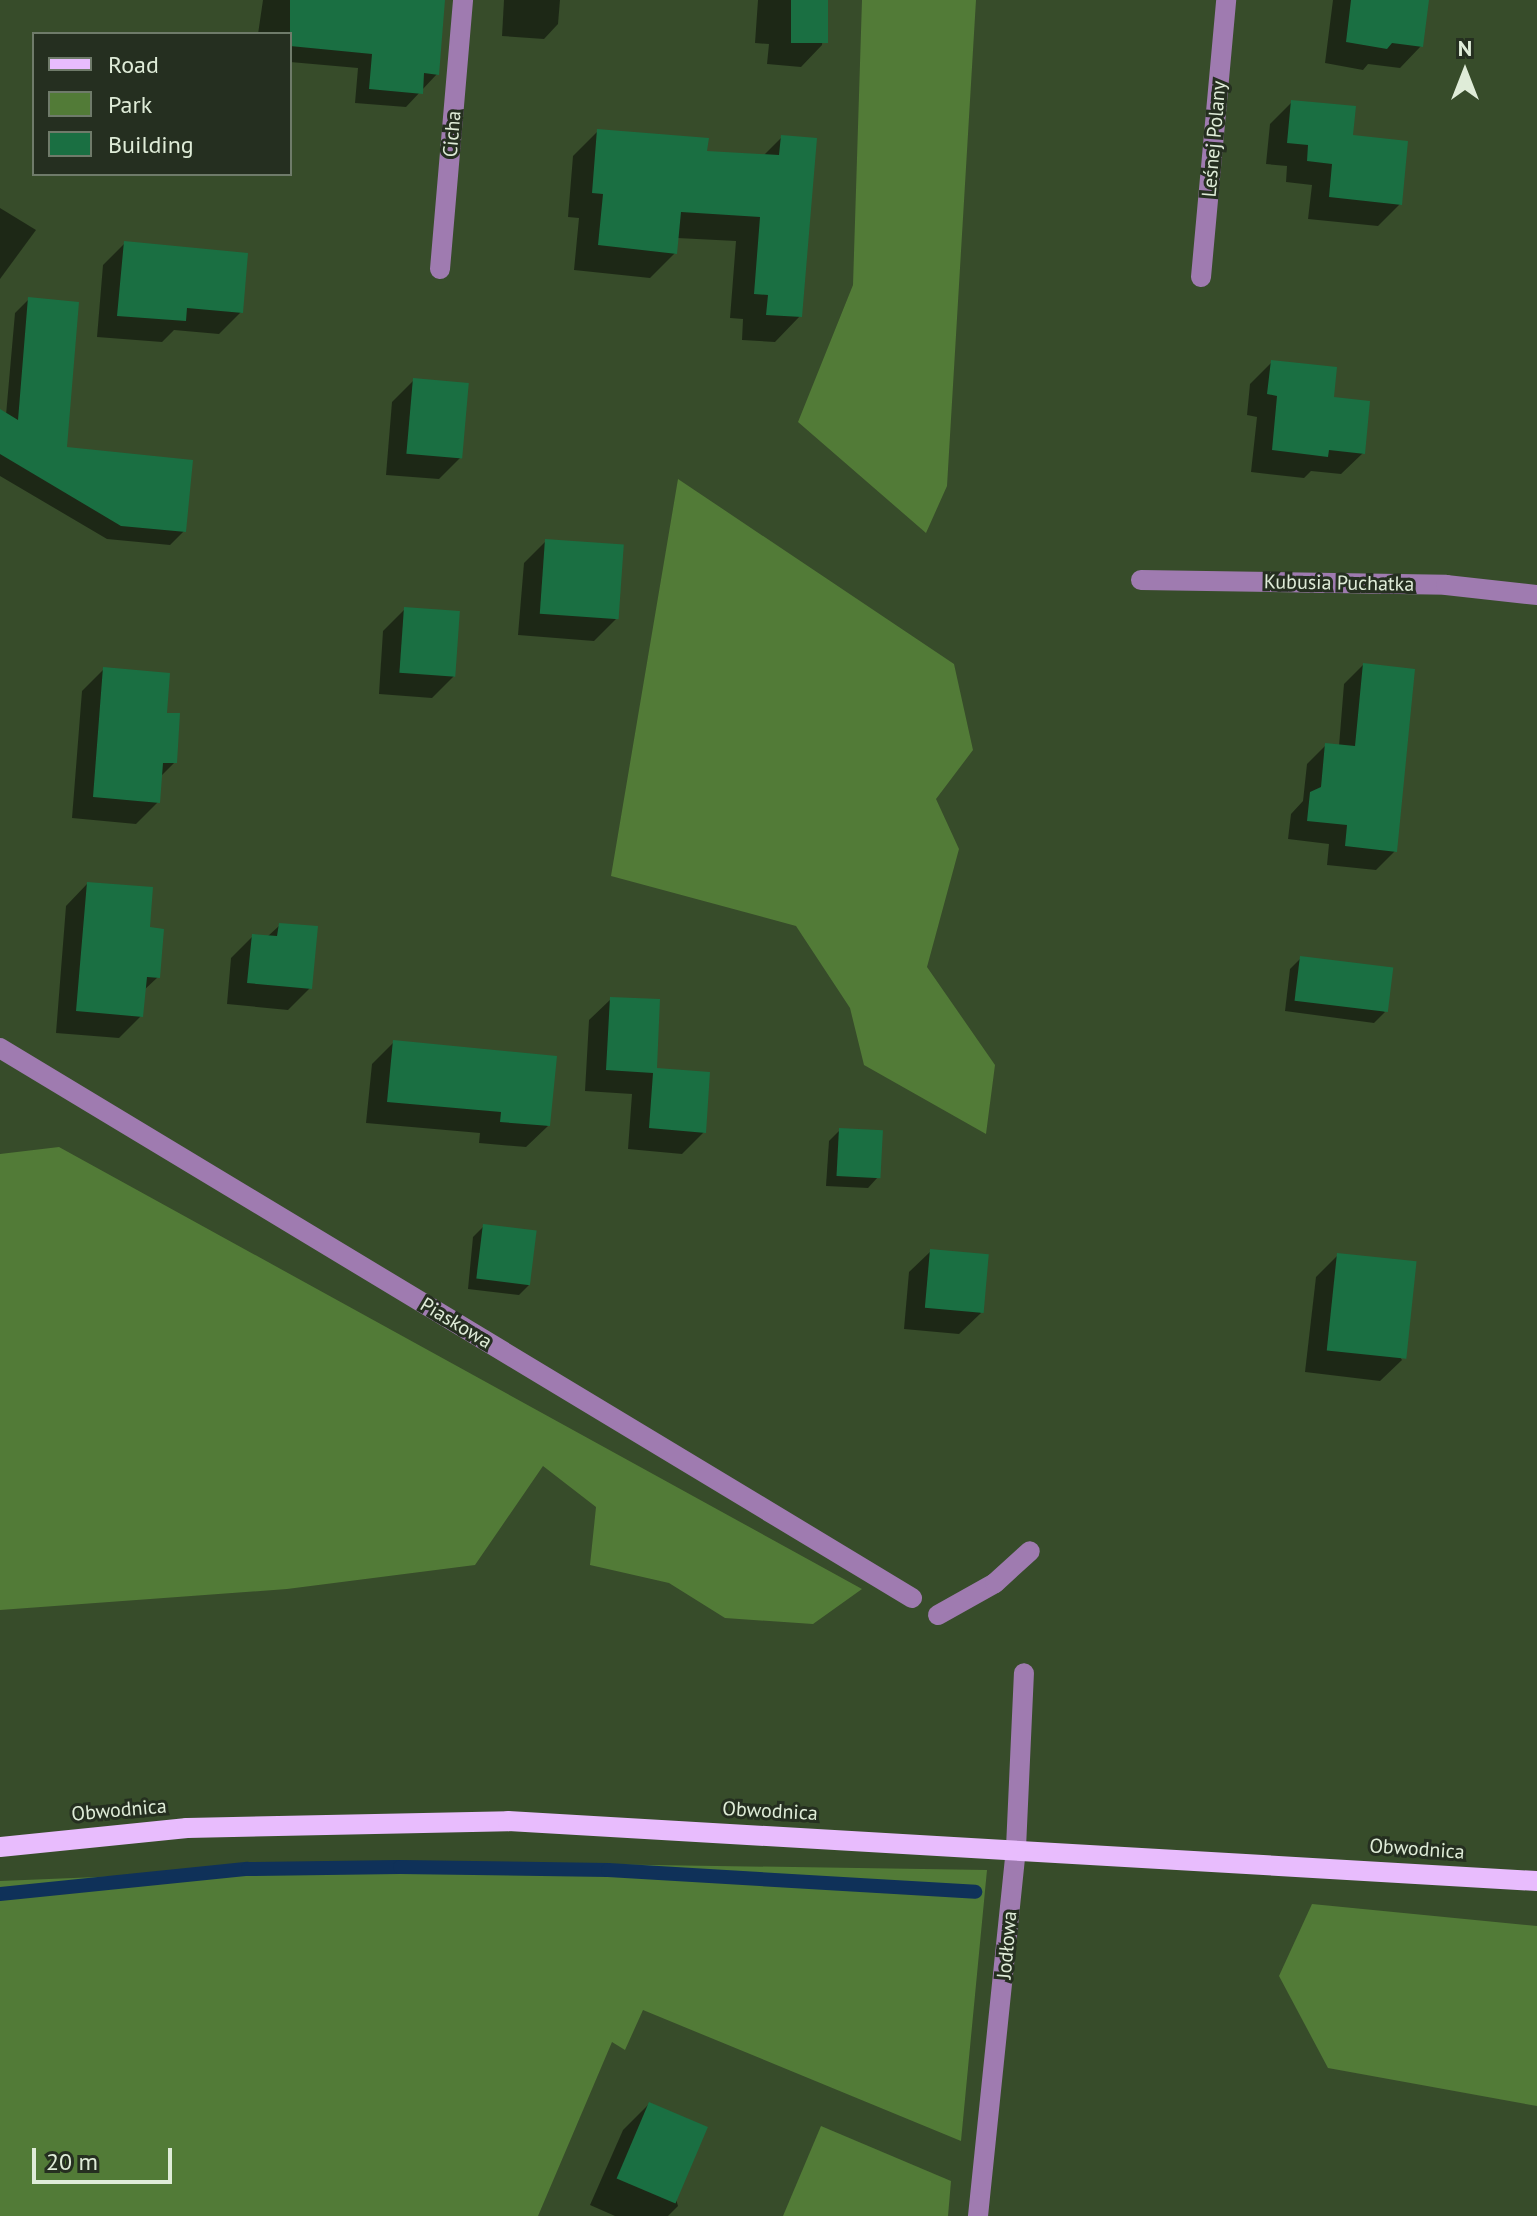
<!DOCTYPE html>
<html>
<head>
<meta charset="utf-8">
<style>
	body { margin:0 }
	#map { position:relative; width:1537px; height:2216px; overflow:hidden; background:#374c2a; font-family:"PT Sans",sans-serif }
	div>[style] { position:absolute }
	.green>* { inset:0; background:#527b37 }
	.shadow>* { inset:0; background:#0007 }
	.stream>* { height:14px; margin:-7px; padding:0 7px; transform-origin:7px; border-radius:7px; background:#0f3159 }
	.building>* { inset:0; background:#1a6f42; transform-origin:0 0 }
	.minor>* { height:20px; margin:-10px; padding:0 10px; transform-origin:10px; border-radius:10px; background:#9f7bb0 }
	.major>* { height:20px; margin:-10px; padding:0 10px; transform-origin:10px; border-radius:10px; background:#e8bcfd }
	span { translate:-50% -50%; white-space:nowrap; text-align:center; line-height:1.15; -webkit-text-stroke:6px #252f20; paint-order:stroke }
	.street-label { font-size:20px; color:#dfecd8 }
	.legend { position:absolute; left:32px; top:32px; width:260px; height:144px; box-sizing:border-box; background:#252f20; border:2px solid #6f7b6a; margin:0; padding:10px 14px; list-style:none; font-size:24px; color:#dfecd8 }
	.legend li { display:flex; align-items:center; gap:16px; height:40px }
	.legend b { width:40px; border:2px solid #6f7b6a }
	.north { position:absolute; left:1425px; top:32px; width:80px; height:80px; -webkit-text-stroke:6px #252f20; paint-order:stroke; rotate:0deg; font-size:22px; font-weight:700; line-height:32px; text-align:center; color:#dfecd8 }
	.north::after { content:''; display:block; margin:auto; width:28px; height:36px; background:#dfecd8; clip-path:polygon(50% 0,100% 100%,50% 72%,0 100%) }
	.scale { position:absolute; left:32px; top:2148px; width:140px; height:36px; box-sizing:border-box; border:4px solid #dfecd8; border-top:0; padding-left:10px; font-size:24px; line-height:28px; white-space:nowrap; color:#dfecd8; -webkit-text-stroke:6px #252f20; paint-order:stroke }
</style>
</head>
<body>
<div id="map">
	<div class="green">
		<i style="clip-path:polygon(862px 0,976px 0,947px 486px,926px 533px,798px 422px,853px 285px)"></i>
		<i style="clip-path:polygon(678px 479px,954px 664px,973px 750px,936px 799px,959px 849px,927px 967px,995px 1065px,986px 1134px,864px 1065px,850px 1008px,796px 926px,611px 876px)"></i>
		<i style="clip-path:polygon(59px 1147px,862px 1589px,813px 1624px,725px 1618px,669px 1583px,590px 1565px,596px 1507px,543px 1466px,475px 1565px,287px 1589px,0 1610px,0 1154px)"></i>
		<i style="clip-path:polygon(458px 1862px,987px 1870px,961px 2141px,643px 2010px,625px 2050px,612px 2042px,538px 2216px,0 2216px,0 1881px)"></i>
		<i style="clip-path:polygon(1312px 1904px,1537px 1926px,1537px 2106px,1328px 2068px,1279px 1976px)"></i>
		<i style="clip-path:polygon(821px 2126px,951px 2181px,948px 2216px,783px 2216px)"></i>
	</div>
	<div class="shadow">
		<i style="clip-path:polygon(263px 0,443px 0,437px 74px,406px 107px,355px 103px,358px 68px,290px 62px,290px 34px,258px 34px)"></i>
		<i style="clip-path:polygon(504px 0,560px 0,558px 24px,544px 39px,502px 36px)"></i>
		<i style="clip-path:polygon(758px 0,826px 0,822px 45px,801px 67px,767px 64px,769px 44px,755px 43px)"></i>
		<i style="clip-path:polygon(1333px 0,1427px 0,1421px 46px,1400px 68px,1368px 64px,1363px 70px,1325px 63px)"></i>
		<i style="clip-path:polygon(1292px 102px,1351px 137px,1400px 204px,1378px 226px,1308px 219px,1312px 185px,1286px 182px,1287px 166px,1266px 164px,1270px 124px)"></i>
		<i style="clip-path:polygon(598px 131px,705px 152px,763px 156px,782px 137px,800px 316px,775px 342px,742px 340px,743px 319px,730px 318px,736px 241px,677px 238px,675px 253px,650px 278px,574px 270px,579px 218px,568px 217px,573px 156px)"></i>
		<i style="clip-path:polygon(0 208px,36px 230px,0 279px)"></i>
		<i style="clip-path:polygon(125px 243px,241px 312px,219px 334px,174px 330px,162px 342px,97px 337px,103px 265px)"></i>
		<i style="clip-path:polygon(29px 299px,65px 449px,184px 531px,170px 545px,107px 539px,0 476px,0 412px,6px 415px,15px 313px)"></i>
		<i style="clip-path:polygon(1272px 362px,1332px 399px,1363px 453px,1341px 474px,1311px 471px,1304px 478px,1251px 472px,1257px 417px,1247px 415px,1250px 384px)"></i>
		<i style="clip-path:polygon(414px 380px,461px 457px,439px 479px,386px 475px,392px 402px)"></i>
		<i style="clip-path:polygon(546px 541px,616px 619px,594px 641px,518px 635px,524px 563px)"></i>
		<i style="clip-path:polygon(405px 609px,454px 676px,432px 698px,379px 694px,383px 631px)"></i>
		<i style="clip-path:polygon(1363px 665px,1395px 851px,1376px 870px,1327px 865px,1329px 844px,1288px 839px,1291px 814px,1303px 801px,1307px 764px,1326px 745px,1339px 746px,1344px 684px)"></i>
		<i style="clip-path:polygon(104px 669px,165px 714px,175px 762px,160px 777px,158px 802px,136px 824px,72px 818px,82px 691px)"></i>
		<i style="clip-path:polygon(87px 884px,148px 929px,158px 977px,143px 991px,141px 1016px,119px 1038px,56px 1033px,66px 906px)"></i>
		<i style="clip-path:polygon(280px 925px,310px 988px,288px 1010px,227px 1004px,231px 958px,253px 936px,267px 937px)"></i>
		<i style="clip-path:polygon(1301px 958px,1385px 1012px,1374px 1023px,1285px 1011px,1290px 969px)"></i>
		<i style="clip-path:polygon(611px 999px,655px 1070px,704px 1132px,682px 1154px,628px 1149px,632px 1094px,585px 1091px,589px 1020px)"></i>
		<i style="clip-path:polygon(394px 1042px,548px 1126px,526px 1147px,479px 1143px,480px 1133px,366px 1123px,372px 1064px)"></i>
		<i style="clip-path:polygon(840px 1130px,878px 1177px,868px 1188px,826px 1186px,829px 1141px)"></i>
		<i style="clip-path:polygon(484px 1226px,530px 1284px,519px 1295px,468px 1289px,473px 1237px)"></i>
		<i style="clip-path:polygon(931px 1251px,981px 1313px,959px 1334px,904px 1329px,909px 1272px)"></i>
		<i style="clip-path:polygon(1338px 1255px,1402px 1360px,1380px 1381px,1305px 1372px,1316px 1277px)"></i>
		<i style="clip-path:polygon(649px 2104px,678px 2206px,668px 2216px,615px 2216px,590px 2205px,623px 2130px)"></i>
	</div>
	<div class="stream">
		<i style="left:0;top:1894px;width:249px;rotate:-5.8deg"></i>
		<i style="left:248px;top:1869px;width:152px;rotate:-0.8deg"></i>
		<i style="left:400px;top:1867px;width:208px;rotate:0.8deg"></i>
		<i style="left:608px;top:1870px;width:368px;rotate:3.4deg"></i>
	</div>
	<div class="building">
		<i style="clip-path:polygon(290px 0,445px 0,439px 75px,424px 73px,423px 94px,369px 89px,372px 54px,290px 46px)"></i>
		<i style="left:791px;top:0;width:37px;height:43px"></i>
		<i style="clip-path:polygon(1351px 0,1429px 0,1423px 47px,1392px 43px,1387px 49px,1346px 42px)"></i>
		<i style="clip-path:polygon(1291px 100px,1356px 106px,1353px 135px,1408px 141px,1402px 205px,1329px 197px,1332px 164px,1307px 161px,1308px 145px,1287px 143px)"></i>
		<i style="clip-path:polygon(597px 129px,709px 138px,707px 151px,779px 155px,781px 135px,817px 138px,802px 317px,766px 315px,768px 295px,754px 294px,760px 217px,681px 212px,677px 254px,598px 245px,603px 194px,592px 193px)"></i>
		<i style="clip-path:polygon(124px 241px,248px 253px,243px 313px,187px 308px,186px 321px,117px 316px)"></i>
		<i style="clip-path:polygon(28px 297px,79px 302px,67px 447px,193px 460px,186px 532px,121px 526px,0 454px,0 409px,18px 420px)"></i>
		<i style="clip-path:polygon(1271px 360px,1337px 367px,1334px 397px,1370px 401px,1365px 454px,1329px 450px,1328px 457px,1272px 450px,1277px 396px,1267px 394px)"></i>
		<i style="left:413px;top:378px;width:56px;height:76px;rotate:5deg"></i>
		<i style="left:545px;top:539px;width:79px;height:75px;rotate:4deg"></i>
		<i style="left:404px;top:607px;width:56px;height:66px;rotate:4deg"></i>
		<i style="clip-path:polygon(1363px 663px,1415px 669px,1397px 852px,1345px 846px,1347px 825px,1307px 821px,1310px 792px,1321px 787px,1325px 743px,1355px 746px)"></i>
		<i style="clip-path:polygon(103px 667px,170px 673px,167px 713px,180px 713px,177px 763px,163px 763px,160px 803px,93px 797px)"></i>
		<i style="clip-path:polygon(87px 882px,153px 887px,150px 927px,164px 929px,160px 978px,147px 977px,143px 1017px,76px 1011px)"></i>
		<i style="clip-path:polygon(279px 923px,318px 926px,312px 989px,247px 983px,252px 934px,277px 936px)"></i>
		<i style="left:1300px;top:956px;width:94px;height:45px;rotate:7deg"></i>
		<i style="clip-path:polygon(610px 997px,660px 999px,657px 1068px,710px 1072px,706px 1133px,649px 1128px,653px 1073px,606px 1070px)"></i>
		<i style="clip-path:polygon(393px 1040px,557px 1056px,550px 1126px,500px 1122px,501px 1112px,387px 1102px)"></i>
		<i style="left:839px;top:1128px;width:44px;height:48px;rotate:3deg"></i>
		<i style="left:483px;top:1224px;width:54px;height:55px;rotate:7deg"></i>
		<i style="left:930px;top:1249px;width:59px;height:59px;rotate:5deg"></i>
		<i style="left:1337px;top:1253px;width:80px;height:98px;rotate:6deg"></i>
		<i style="left:649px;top:2102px;width:64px;height:83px;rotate:23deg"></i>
	</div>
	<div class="minor">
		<i style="left:440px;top:269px;width:270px;rotate:-85.1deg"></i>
		<i style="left:1201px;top:277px;width:278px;rotate:-84.8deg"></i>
		<i style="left:1141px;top:580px;width:305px;rotate:0.9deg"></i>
		<i style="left:1446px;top:585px;width:92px;rotate:6.3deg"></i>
		<i style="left:0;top:1048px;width:1065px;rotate:31.09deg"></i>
		<i style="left:938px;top:1615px;width:65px;rotate:-29.3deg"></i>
		<i style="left:995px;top:1583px;width:47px;rotate:-42.4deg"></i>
		<i style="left:978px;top:2216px;width:370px;rotate:-84.1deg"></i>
		<i style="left:1016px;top:1848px;width:175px;rotate:-87.4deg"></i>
	</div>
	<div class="major">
		<i style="left:0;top:1847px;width:188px;rotate:-5.8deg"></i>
		<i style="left:187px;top:1828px;width:321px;rotate:-1.2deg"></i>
		<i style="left:508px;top:1821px;width:1031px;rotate:3.34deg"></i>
	</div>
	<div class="street-label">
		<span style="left:452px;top:134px;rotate:-85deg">Cicha</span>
		<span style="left:1214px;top:139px;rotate:-85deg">Leśnej Polany</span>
		<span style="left:1339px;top:583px;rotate:1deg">Kubusia Puchatka</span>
		<span style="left:456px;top:1323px;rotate:31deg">Piaskowa</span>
		<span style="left:119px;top:1810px;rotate:-5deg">Obwodnica</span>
		<span style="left:770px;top:1811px;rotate:3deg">Obwodnica</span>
		<span style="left:1417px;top:1849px;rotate:4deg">Obwodnica</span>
		<span style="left:1007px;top:1945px;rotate:-85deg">Jodłowa</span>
	</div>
	<ul class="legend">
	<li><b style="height:10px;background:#e8bcfd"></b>Road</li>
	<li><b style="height:22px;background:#527b37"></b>Park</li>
	<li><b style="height:22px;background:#1a6f42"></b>Building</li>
	</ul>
	<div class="north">N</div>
	<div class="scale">20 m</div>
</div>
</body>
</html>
